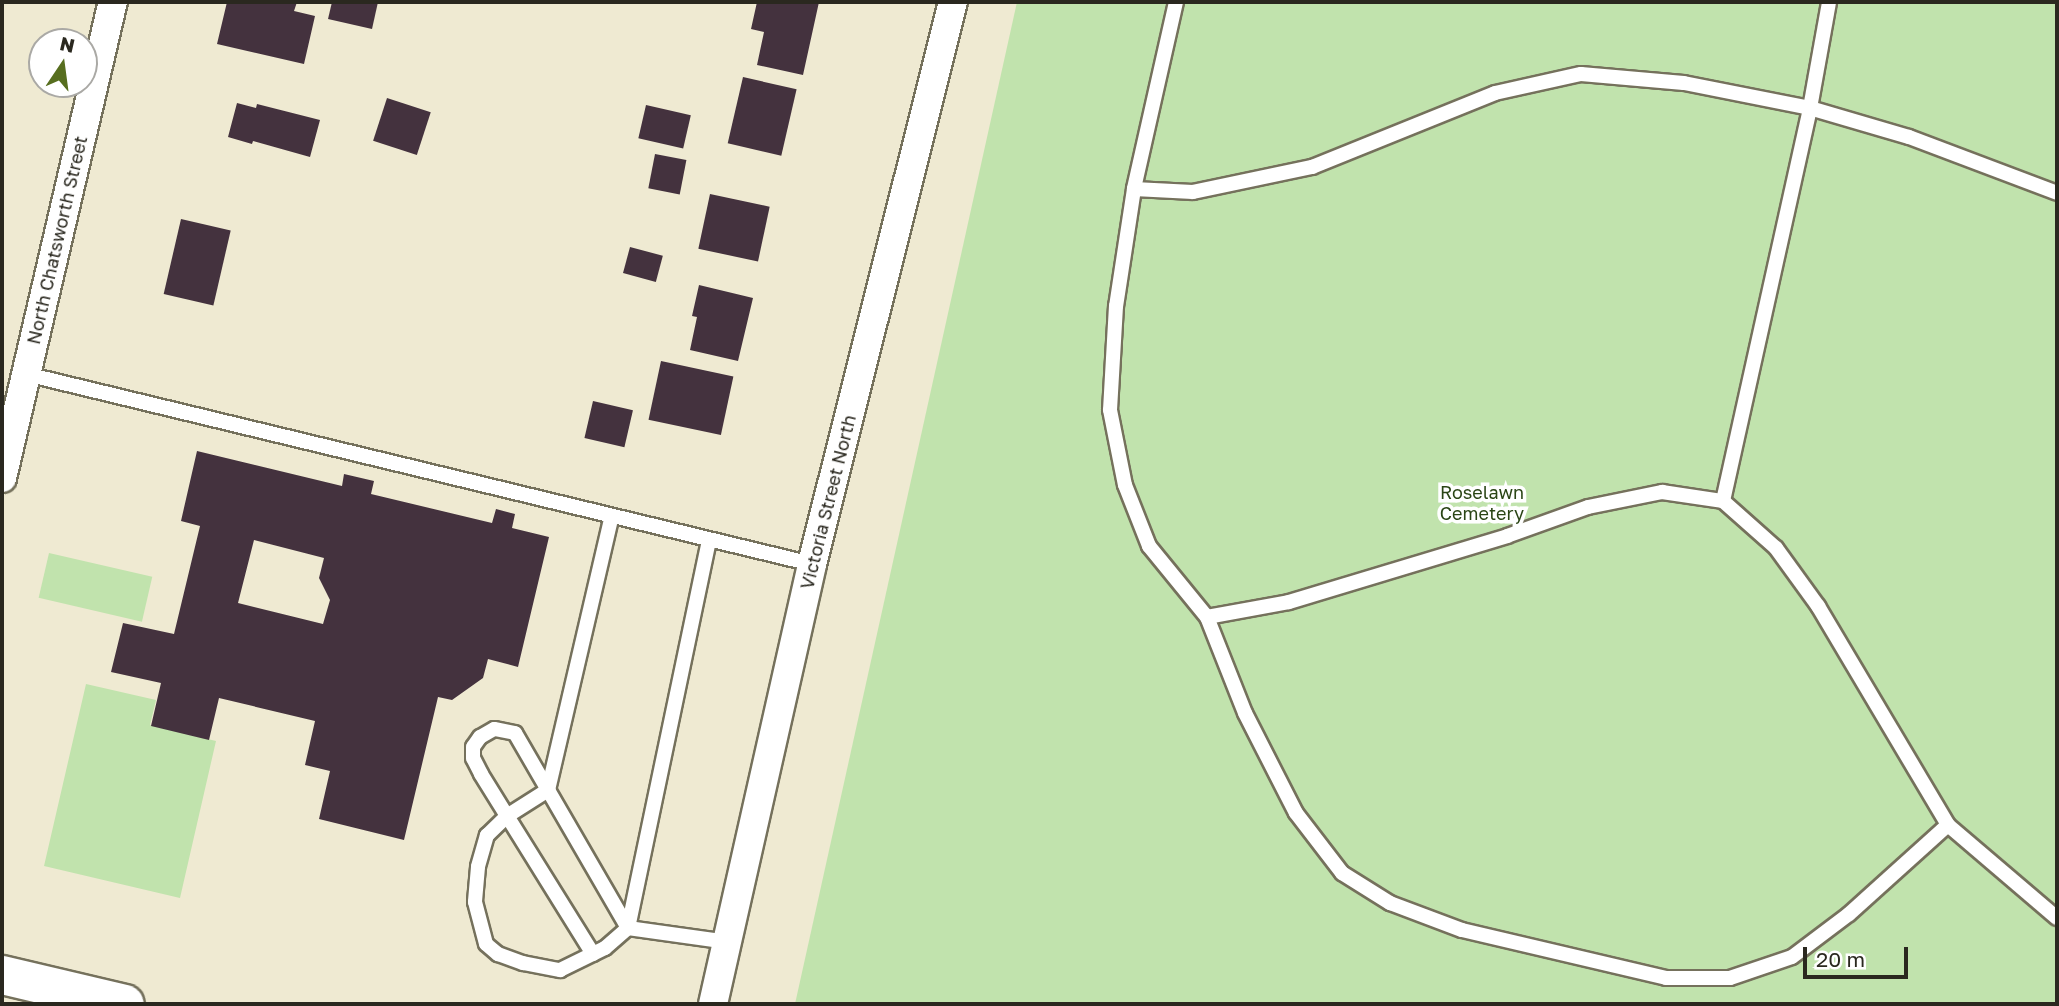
<!DOCTYPE html>
<html>
<head>
<meta charset="utf-8">
<style>
	body { margin:0 }
	#map { position:relative; width:2059px; height:1006px; overflow:hidden; background:#efead2; font-family:"Golos Text",sans-serif }
	div>[style] { position:absolute }
	.green>* { inset:0; background:#c1e3ad; transform-origin:0 0 }
	.building>* { inset:0; background:#44323e; transform-origin:0 0 }
	.roads { filter:drop-shadow(2px 0 #75715c) drop-shadow(-2px 0 #75715c) drop-shadow(0 2px #75715c) drop-shadow(0 -2px #75715c) }
	.service>* { height:14px; margin:-7px; padding:0 7px; transform-origin:7px; border-radius:7px; background:#fff }
	.minor>* { height:28px; margin:-14px; padding:0 14px; transform-origin:14px; border-radius:14px; background:#fff }
	.secondary>* { height:38px; margin:-19px; padding:0 19px; transform-origin:19px; border-radius:19px; background:#fff }
	span { translate:-50% -50%; white-space:nowrap; text-align:center; line-height:1.15; -webkit-text-stroke:7px #fff; paint-order:stroke }
	.street-label { font-size:18px; color:#2a281f }
	.park-label { font-size:18px; color:#2a4515 }
	.frame { position:absolute; inset:0; border:4px solid #2a281f; pointer-events:none }
	.north { position:absolute; left:28px; top:28px; width:70px; height:70px; box-sizing:border-box; background:#fff; border:2px solid #aaa9a5; border-radius:50%; rotate:13deg; font-size:19px; font-weight:700; line-height:28px; text-align:center; color:#2a281f }
	.north::after { content:''; display:block; margin:auto; width:24px; height:32px; background:#576e1f; clip-path:polygon(50% 0,100% 100%,50% 72%,0 100%) }
	.scale { position:absolute; left:1803px; top:947px; width:105px; height:32px; box-sizing:border-box; border:4px solid #2a281f; border-top:0; padding-left:9px; font-size:21px; line-height:24px; white-space:nowrap; color:#2a281f; -webkit-text-stroke:5px #fff; paint-order:stroke }
</style>
</head>
<body>
<div id="map">
	<div class="green">
		<i style="clip-path:polygon(1017px 2px,2057px 2px,2057px 1004px,795px 1004px)"></i>
		<i style="left:49px;top:553px;width:106px;height:46px;rotate:13deg"></i>
		<i style="clip-path:polygon(86px 684px,156px 700px,150px 725px,216px 741px,180px 898px,44px 866px)"></i>
	</div>
	<div class="building">
		<i style="clip-path:polygon(227px 2px,297px 2px,294px 11px,315px 16px,304px 64px,217px 44px)"></i>
		<i style="clip-path:polygon(332px 2px,378px 2px,372px 29px,328px 19px)"></i>
		<i style="clip-path:polygon(757px 2px,819px 2px,803px 75px,757px 65px,764px 32px,751px 29px)"></i>
		<i style="left:743px;top:77px;width:55px;height:68px;rotate:13deg"></i>
		<i style="left:387px;top:98px;width:46px;height:45px;rotate:18deg"></i>
		<i style="clip-path:polygon(237px 103px,256px 108px,257px 104px,320px 120px,310px 157px,253px 141px,252px 144px,228px 137px)"></i>
		<i style="left:646px;top:105px;width:46px;height:34px;rotate:13deg"></i>
		<i style="left:655px;top:154px;width:32px;height:35px;rotate:11deg"></i>
		<i style="left:710px;top:194px;width:61px;height:56px;rotate:12deg"></i>
		<i style="left:181px;top:219px;width:51px;height:77px;rotate:13deg"></i>
		<i style="left:630px;top:247px;width:34px;height:27px;rotate:15deg"></i>
		<i style="clip-path:polygon(699px 285px,753px 298px,738px 361px,690px 350px,697px 317px,692px 316px)"></i>
		<i style="left:661px;top:361px;width:74px;height:60px;rotate:12deg"></i>
		<i style="left:593px;top:401px;width:41px;height:38px;rotate:13deg"></i>
		<i style="clip-path:polygon(evenodd,197px 451px,342px 486px,344px 474px,374px 481px,371px 494px,492px 523px,496px 509px,515px 514px,512px 528px,549px 537px,518px 667px,488px 659px,483px 678px,452px 700px,438px 697px,404px 840px,319px 819px,330px 771px,305px 765px,315px 721px,219px 698px,209px 740px,151px 726px,161px 683px,111px 672px,123px 623px,174px 634px,200px 526px,181px 521px,197px 451px,254px 540px,324px 558px,319px 578px,330px 600px,323px 624px,238px 603px,254px 540px)"></i>
	</div>
	<div class="roads">
		<div class="service">
			<i style="left:1176px;top:2px;width:192px;rotate:102.7deg"></i>
			<i style="left:1134px;top:189px;width:118px;rotate:98.7deg"></i>
			<i style="left:1116px;top:306px;width:104px;rotate:93.3deg"></i>
			<i style="left:1110px;top:410px;width:76px;rotate:78.7deg"></i>
			<i style="left:1125px;top:485px;width:66px;rotate:68.5deg"></i>
			<i style="left:1149px;top:546px;width:92px;rotate:50.8deg"></i>
			<i style="left:1207px;top:617px;width:103px;rotate:68.4deg"></i>
			<i style="left:1245px;top:713px;width:112px;rotate:63deg"></i>
			<i style="left:1296px;top:813px;width:76px;rotate:52.5deg"></i>
			<i style="left:1342px;top:873px;width:57px;rotate:32deg"></i>
			<i style="left:1390px;top:903px;width:77px;rotate:20.6deg"></i>
			<i style="left:1462px;top:930px;width:210px;rotate:13.2deg"></i>
			<i style="left:1666px;top:978px;width:64px"></i>
			<i style="left:1730px;top:978px;width:65px;rotate:-18.7deg"></i>
			<i style="left:1792px;top:957px;width:71px;rotate:-37deg"></i>
			<i style="left:1849px;top:914px;width:133px;rotate:-42deg"></i>
			<i style="left:1134px;top:189px;width:59px;rotate:2.9deg"></i>
			<i style="left:1193px;top:192px;width:122px;rotate:-11.9deg"></i>
			<i style="left:1312px;top:167px;width:197px;rotate:-22deg"></i>
			<i style="left:1495px;top:93px;width:88px;rotate:-12.5deg"></i>
			<i style="left:1581px;top:74px;width:103px;rotate:5deg"></i>
			<i style="left:1684px;top:83px;width:128px;rotate:11.2deg"></i>
			<i style="left:1810px;top:108px;width:103px;rotate:16.3deg"></i>
			<i style="left:1909px;top:137px;width:158px;rotate:20.7deg"></i>
			<i style="left:26px;top:374px;width:809px;rotate:13.59deg"></i>
			<i style="left:1723px;top:501px;width:403px;rotate:-77.5deg"></i>
			<i style="left:1810px;top:108px;width:108px;rotate:-79.8deg"></i>
			<i style="left:1207px;top:617px;width:83px;rotate:-10.4deg"></i>
			<i style="left:1289px;top:602px;width:228px;rotate:-16.8deg"></i>
			<i style="left:1507px;top:536px;width:86px;rotate:-19.7deg"></i>
			<i style="left:1588px;top:507px;width:76px;rotate:-11.5deg"></i>
			<i style="left:1662px;top:492px;width:62px;rotate:8.4deg"></i>
			<i style="left:1723px;top:501px;width:71px;rotate:41.6deg"></i>
			<i style="left:1776px;top:548px;width:72px;rotate:54.1deg"></i>
			<i style="left:1818px;top:606px;width:255px;rotate:59.3deg"></i>
			<i style="left:1948px;top:825px;width:143px;rotate:40.5deg"></i>
			<i style="left:628px;top:928px;width:225px;rotate:-120.1deg"></i>
			<i style="left:515px;top:733px;width:21px;rotate:-169deg"></i>
			<i style="left:494px;top:729px;width:16px;rotate:150deg"></i>
			<i style="left:480px;top:737px;width:12px;rotate:125deg"></i>
			<i style="left:473px;top:747px;width:11px;rotate:90deg"></i>
			<i style="left:473px;top:758px;width:18px;rotate:63deg"></i>
			<i style="left:481px;top:774px;width:49px;rotate:58.2deg"></i>
			<i style="left:507px;top:816px;width:28px;rotate:136deg"></i>
			<i style="left:487px;top:835px;width:33px;rotate:106deg"></i>
			<i style="left:478px;top:867px;width:35px;rotate:95deg"></i>
			<i style="left:475px;top:902px;width:43px;rotate:75.3deg"></i>
			<i style="left:486px;top:944px;width:16px;rotate:40deg"></i>
			<i style="left:498px;top:954px;width:27px;rotate:20deg"></i>
			<i style="left:523px;top:963px;width:38px;rotate:11deg"></i>
			<i style="left:560px;top:970px;width:50px;rotate:-26.1deg"></i>
			<i style="left:605px;top:948px;width:30px;rotate:-41deg"></i>
			<i style="left:628px;top:928px;width:395px;rotate:-78.2deg"></i>
			<i style="left:628px;top:928px;width:101px;rotate:8deg"></i>
			<i style="left:593px;top:954px;width:163px;rotate:-121.9deg"></i>
			<i style="left:507px;top:816px;width:49px;rotate:-32.4deg"></i>
			<i style="left:548px;top:790px;width:281px;rotate:-76.9deg"></i>
		</div>
		<div class="minor">
			<i style="left:2px;top:478px;width:489px;rotate:-76.9deg"></i>
			<i style="left:713px;top:1004px;width:451px;rotate:-77.3deg"></i>
			<i style="left:812px;top:564px;width:579px;rotate:-75.92deg"></i>
		</div>
		<div class="secondary">
			<i style="left:2px;top:975px;width:126px;rotate:13.3deg"></i>
		</div>
	</div>
	<div class="street-label">
		<span style="left:57px;top:240px;rotate:-77deg">North Chatsworth Street</span>
		<span style="left:828px;top:502px;rotate:-76deg">Victoria Street North</span>
	</div>
	<div class="park-label">
		<span style="left:1482px;top:503px">Roselawn<br>Cemetery</span>
	</div>
	<div class="frame"></div>
	<div class="north">N</div>
	<div class="scale">20 m</div>
</div>
</body>
</html>
